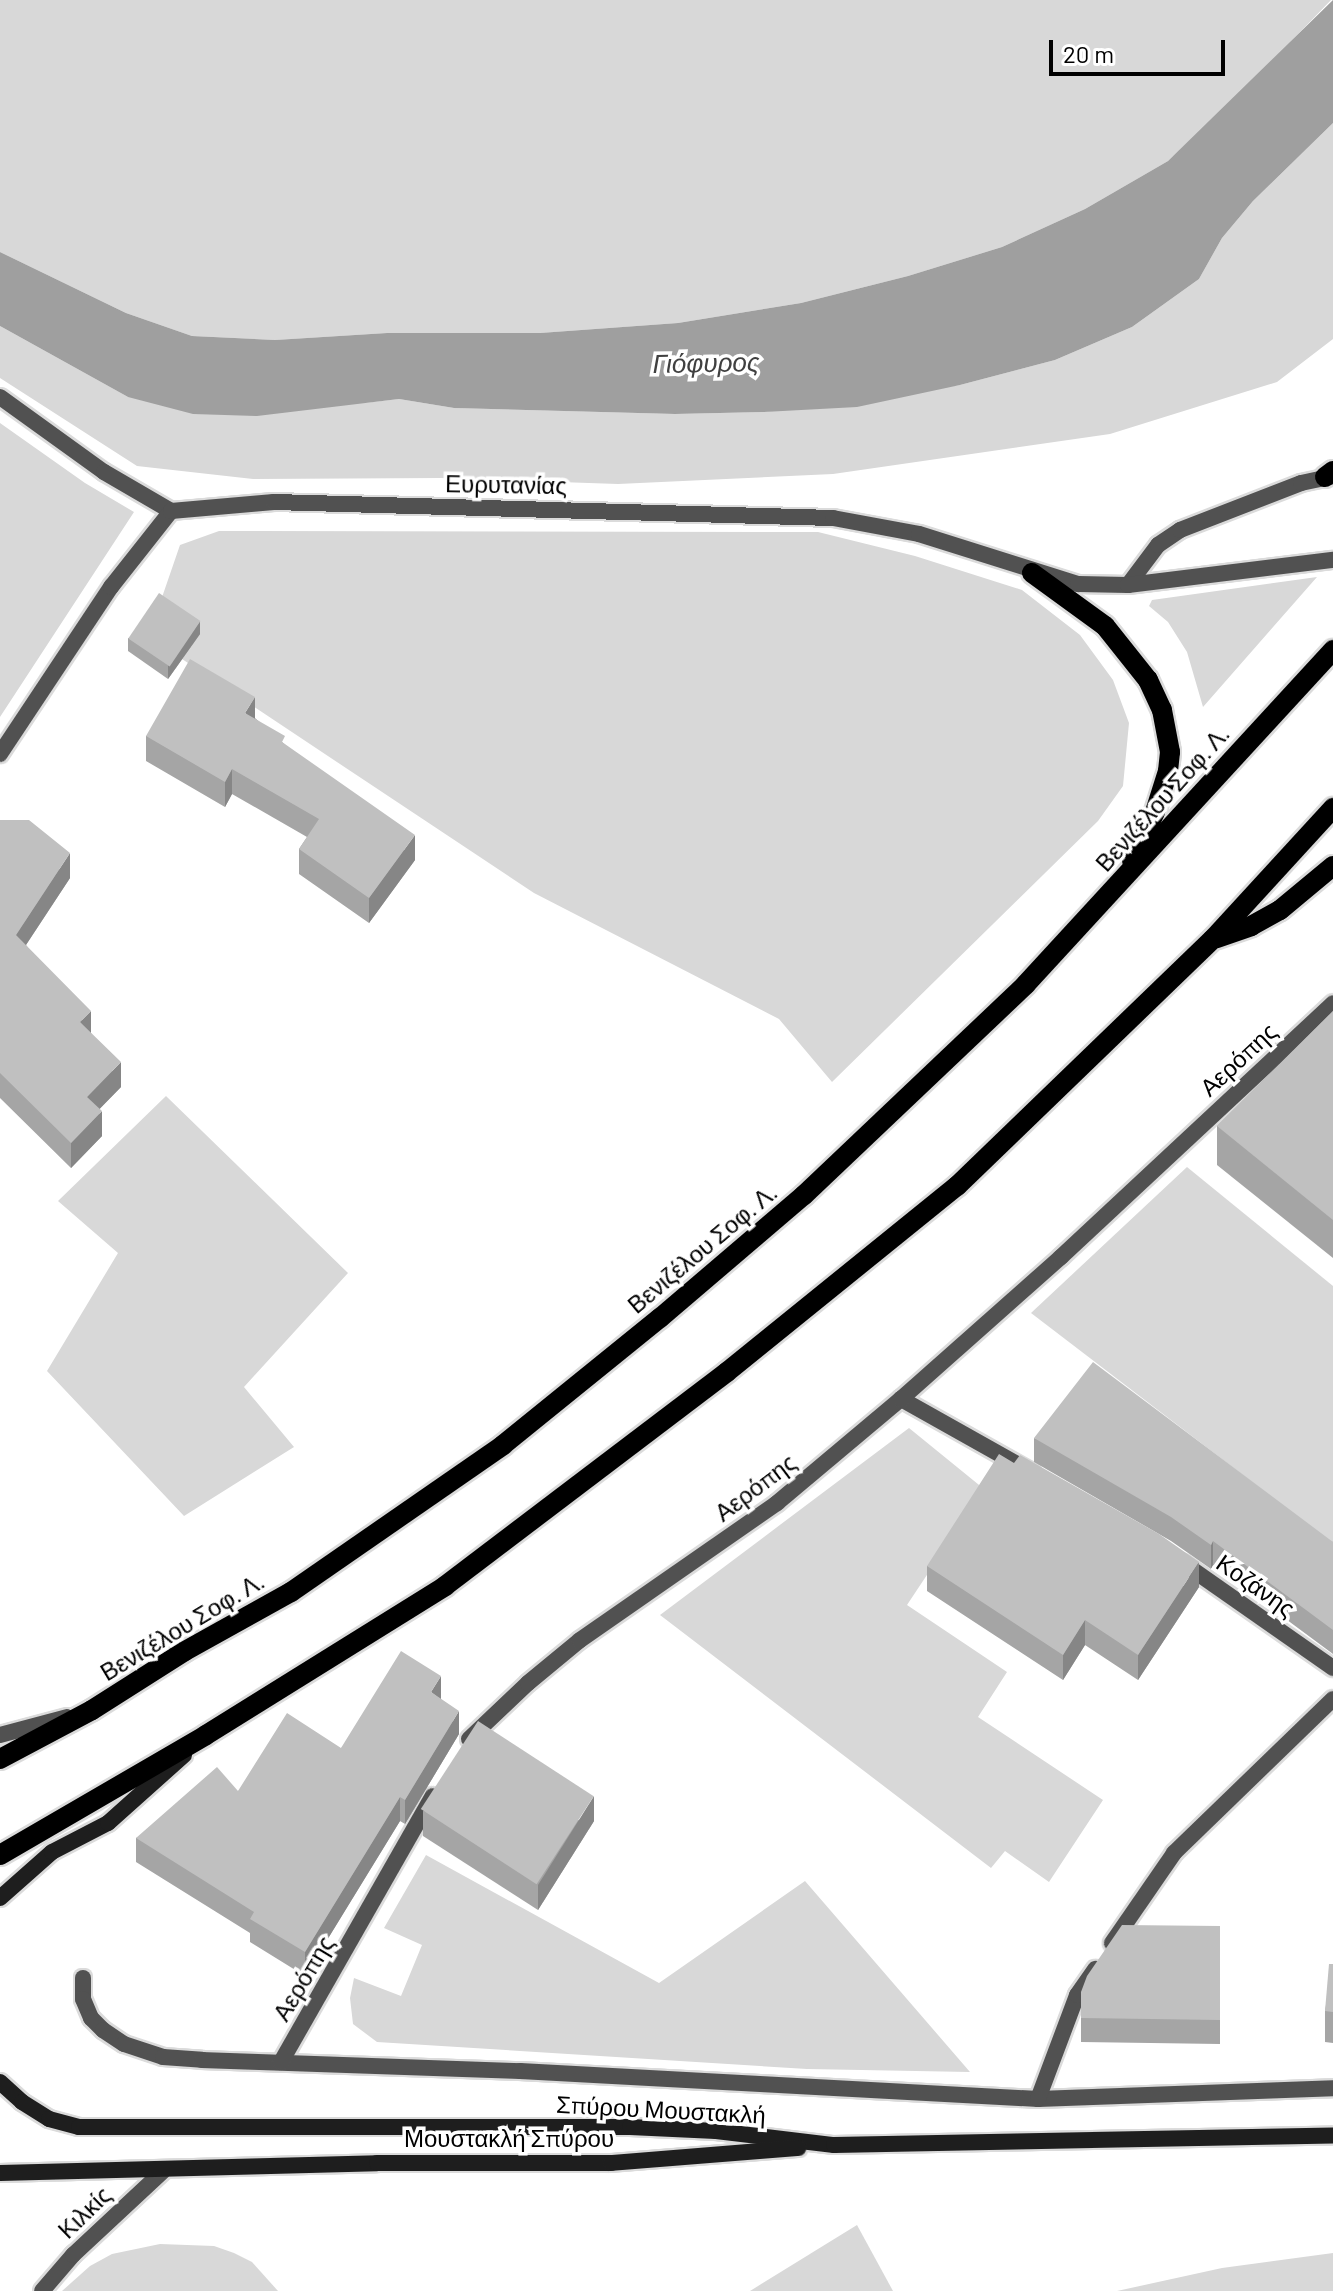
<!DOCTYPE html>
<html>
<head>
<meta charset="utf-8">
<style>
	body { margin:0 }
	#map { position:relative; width:1333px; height:2291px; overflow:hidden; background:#fff; font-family:Barlow,sans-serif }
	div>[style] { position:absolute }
	.green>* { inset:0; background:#d8d8d8 }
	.water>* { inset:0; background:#9f9f9f }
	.roads { filter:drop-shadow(2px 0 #dbdbdb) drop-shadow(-2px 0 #dbdbdb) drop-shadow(0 2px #dbdbdb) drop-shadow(0 -2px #dbdbdb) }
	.street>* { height:16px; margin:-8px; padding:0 8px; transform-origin:8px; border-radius:8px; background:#515151 }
	.secondary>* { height:16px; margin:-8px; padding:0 8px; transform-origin:8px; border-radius:8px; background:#1e1e1e }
	.primary>* { height:20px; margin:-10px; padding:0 10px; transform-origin:10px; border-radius:10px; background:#000 }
	.wall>* { inset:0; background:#a5a5a5 }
	.shaded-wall>* { inset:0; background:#868686 }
	.building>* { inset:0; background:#c0c0c0; transform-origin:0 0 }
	span { translate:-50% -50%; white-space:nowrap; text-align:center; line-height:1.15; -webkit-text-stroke:7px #fff; paint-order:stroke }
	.street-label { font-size:24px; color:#000 }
	.water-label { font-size:26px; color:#404040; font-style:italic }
	.scale { position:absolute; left:1049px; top:40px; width:176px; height:36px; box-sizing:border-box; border:4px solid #000; border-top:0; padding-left:10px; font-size:24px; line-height:28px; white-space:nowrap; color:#000; -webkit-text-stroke:6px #fff; paint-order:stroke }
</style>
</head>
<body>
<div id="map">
	<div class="green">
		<i style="clip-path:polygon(0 0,1331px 0,1234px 100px,1168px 161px,1085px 209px,1002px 247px,908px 276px,801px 303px,678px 323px,540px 333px,387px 333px,275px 340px,192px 336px,126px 313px,0 252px)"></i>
		<i style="clip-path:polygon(1333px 123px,1333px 339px,1277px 382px,1110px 434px,833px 474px,618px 484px,441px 478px,253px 479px,137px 466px,0 378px,0 326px,128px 397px,364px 403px,399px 399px,454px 408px,675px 414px,764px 412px,960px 385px,1055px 360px,1132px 327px,1199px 279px,1222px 238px,1253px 201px)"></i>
		<i style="clip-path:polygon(0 423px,85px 483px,134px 512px,0 717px)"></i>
		<i style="clip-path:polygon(219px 531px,818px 532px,915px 556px,1022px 590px,1080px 635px,1113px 680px,1129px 723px,1123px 786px,1098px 821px,832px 1082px,779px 1019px,534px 893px,182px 659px,199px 634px,159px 606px,180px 545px)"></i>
		<i style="clip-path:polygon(1317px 577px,1203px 707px,1187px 652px,1168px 622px,1149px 606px,1152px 600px)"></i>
		<i style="clip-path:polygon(166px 1096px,348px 1273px,244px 1387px,294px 1447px,184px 1516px,47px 1371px,118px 1253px,58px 1201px)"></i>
		<i style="clip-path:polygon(1187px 1167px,1333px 1286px,1333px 1544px,1031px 1313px)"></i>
		<i style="clip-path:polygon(909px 1428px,984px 1489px,907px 1605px,1007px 1672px,978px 1717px,1103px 1800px,1049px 1882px,1005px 1851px,991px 1868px,660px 1615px)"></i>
		<i style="clip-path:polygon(426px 1855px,659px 1983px,805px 1881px,970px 2072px,807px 2069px,377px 2042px,353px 2024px,350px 1998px,354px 1978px,401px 1996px,422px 1945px,384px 1928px)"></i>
		<i style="clip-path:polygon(857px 2225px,893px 2291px,750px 2291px)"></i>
		<i style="clip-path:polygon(160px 2244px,214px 2246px,234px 2253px,252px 2262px,278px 2291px,62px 2291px,90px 2266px,112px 2254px)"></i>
		<i style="clip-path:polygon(1333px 2253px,1333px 2291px,1117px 2291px,1222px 2268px)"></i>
	</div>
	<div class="water">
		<i style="clip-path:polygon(1333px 0,1333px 123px,1253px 201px,1222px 238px,1199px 279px,1132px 327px,1055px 360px,960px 385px,857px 407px,764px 412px,675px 414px,454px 408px,399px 399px,257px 416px,193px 414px,128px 397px,0 326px,0 252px,126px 313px,192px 336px,275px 340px,387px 333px,540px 333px,678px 323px,801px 303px,908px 276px,1002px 247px,1085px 209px,1168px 161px)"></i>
	</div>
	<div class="roads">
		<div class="street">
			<i style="left:0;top:397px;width:128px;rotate:35.8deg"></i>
			<i style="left:104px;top:472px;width:78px;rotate:30.2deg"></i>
			<i style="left:1128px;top:585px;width:50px;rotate:-53.1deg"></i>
			<i style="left:1158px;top:545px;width:27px;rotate:-34deg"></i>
			<i style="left:1180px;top:530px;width:130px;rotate:-21.2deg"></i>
			<i style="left:1301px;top:483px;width:33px;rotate:-12deg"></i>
			<i style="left:0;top:754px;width:201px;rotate:-56.4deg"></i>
			<i style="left:111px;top:587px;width:97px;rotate:-51.7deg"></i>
			<i style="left:171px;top:511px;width:103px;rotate:-5deg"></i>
			<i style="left:274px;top:502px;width:559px;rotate:1.64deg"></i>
			<i style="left:833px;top:518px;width:87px;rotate:10.5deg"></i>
			<i style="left:919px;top:534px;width:167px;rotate:17.5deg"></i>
			<i style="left:1078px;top:584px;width:50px;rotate:1.1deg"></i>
			<i style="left:1128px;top:585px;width:207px;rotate:-7deg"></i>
			<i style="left:901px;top:1399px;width:151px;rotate:29.3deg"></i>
			<i style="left:1183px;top:1563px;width:183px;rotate:35deg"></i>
			<i style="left:0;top:1735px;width:69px;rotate:-15deg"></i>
			<i style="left:469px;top:1739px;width:81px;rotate:-43.5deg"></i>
			<i style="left:528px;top:1683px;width:67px;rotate:-39.6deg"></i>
			<i style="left:580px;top:1640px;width:240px;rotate:-34.8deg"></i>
			<i style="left:777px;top:1503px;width:162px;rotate:-40deg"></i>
			<i style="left:901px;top:1399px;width:214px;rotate:-41.6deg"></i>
			<i style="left:1061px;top:1257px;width:372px;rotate:-43deg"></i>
			<i style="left:1112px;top:1943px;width:109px;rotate:-55.4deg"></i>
			<i style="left:1174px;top:1853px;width:221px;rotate:-44.1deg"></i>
			<i style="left:83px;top:1978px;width:21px;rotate:90deg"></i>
			<i style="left:83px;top:1999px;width:21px;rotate:67deg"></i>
			<i style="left:91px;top:2018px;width:17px;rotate:45deg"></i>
			<i style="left:103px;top:2030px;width:25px;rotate:34deg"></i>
			<i style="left:124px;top:2044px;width:41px;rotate:18.4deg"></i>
			<i style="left:163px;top:2057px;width:39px;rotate:4deg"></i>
			<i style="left:202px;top:2060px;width:318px;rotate:2deg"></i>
			<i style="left:520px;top:2071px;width:519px;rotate:3.09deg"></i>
			<i style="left:1038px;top:2099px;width:295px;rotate:-2.1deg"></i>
			<i style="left:281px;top:2062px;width:306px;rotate:-60.3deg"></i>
			<i style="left:1038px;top:2099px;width:111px;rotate:-69.4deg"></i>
			<i style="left:1077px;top:1995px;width:32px;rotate:-55deg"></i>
			<i style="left:42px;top:2291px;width:48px;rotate:-49.3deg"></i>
			<i style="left:73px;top:2255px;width:123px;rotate:-43deg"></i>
		</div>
		<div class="secondary">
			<i style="left:0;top:1898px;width:69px;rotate:-41.5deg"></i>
			<i style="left:52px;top:1852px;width:63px;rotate:-27.4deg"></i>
			<i style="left:108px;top:1823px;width:102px;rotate:-41.8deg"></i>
			<i style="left:0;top:2082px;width:30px;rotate:42deg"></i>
			<i style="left:22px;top:2102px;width:32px;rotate:32deg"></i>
			<i style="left:49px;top:2119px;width:31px;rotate:15deg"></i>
			<i style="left:79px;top:2127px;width:551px"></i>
			<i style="left:630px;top:2127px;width:86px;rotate:2.7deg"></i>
			<i style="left:716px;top:2131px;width:119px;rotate:6.8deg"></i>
			<i style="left:834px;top:2145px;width:499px;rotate:-1.1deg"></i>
			<i style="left:0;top:2173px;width:377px;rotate:-1.5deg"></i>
			<i style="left:377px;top:2163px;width:234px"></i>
			<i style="left:611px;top:2163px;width:188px;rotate:-4.6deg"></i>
		</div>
		<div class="primary">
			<i style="left:1325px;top:477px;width:10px;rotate:-37deg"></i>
			<i style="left:1032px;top:573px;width:90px;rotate:36deg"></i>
			<i style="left:1105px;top:626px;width:69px;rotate:51.5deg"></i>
			<i style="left:1148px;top:680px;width:33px;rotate:65deg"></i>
			<i style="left:1162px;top:710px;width:43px;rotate:79.2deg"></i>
			<i style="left:1170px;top:752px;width:19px;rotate:96deg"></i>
			<i style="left:1168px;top:771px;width:43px;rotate:107.6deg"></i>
			<i style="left:1155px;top:812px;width:54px;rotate:115.1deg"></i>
			<i style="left:1217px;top:938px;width:36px;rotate:-19deg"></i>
			<i style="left:1251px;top:926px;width:33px;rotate:-29deg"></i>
			<i style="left:1280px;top:910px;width:69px;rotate:-39.7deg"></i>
			<i style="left:0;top:1759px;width:104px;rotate:-28deg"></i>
			<i style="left:92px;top:1710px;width:110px;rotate:-32.4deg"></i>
			<i style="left:185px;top:1651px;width:121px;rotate:-29.1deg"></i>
			<i style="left:291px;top:1592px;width:258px;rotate:-34.7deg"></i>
			<i style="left:503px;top:1445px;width:202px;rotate:-39deg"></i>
			<i style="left:660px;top:1318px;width:189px;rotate:-40.5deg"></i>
			<i style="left:804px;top:1195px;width:306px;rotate:-43.5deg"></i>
			<i style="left:1026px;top:984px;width:454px;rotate:-47.4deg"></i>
			<i style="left:0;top:1855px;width:238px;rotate:-30.2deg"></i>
			<i style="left:206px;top:1735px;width:282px;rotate:-31.9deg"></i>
			<i style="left:445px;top:1586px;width:354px;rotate:-37.2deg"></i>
			<i style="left:727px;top:1372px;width:296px;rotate:-39deg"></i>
			<i style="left:957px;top:1186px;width:356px;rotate:-44deg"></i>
			<i style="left:1213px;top:939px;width:178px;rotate:-47.5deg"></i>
		</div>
	</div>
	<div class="wall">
		<i style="clip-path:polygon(200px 634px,168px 679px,128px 651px,128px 638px)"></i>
		<i style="clip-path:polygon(255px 718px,415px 860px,369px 923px,299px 874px,299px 849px,307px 837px,232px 794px,225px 807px,146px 761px,146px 736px)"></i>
		<i style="clip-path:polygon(0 820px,70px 878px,26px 945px,91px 1033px,121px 1087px,99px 1109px,102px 1136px,71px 1168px,0 1098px)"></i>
		<i style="clip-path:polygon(1333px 1011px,1333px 1258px,1217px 1165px,1217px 1126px)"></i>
		<i style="clip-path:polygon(1034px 1438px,1333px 1542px,1333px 1654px,1213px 1565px,1211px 1569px,1171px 1541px,1034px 1462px)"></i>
		<i style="clip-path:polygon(927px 1566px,1199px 1587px,1138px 1680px,1085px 1645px,1063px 1680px,927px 1591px)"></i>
		<i style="clip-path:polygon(441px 1699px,459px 1734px,405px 1824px,400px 1821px,305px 1976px,250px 1942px,250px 1933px,136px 1862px,136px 1838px,238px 1791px,341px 1748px)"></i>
		<i style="clip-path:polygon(423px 1811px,594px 1821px,538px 1910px,423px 1836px)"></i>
		<i style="clip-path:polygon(1220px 1926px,1220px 2044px,1081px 2042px,1081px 1992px)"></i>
		<i style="clip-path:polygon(1333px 1964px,1333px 2043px,1325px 2042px,1325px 2011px)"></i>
	</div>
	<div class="shaded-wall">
		<i style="clip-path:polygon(200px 621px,200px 634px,168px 679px,168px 666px)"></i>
		<i style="clip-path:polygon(255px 697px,255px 722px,245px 713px)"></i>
		<i style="clip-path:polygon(232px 769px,232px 794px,225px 807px,225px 782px)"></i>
		<i style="clip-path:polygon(415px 835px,415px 860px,369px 923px,369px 898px)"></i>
		<i style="clip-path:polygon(70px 853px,70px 878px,16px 960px,16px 935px)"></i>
		<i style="clip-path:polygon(91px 1011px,91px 1036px,80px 1022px)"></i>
		<i style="clip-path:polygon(121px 1062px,121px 1087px,87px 1122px,87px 1097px)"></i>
		<i style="clip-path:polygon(102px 1111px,102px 1136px,71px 1168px,71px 1143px)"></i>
		<i style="clip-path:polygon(1213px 1541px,1213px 1565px,1211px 1569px,1211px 1545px)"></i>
		<i style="clip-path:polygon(1199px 1562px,1199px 1587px,1138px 1680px,1138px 1655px)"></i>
		<i style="clip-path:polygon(1085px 1620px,1085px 1645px,1063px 1680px,1063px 1655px)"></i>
		<i style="clip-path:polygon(441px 1676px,441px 1700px,431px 1692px)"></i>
		<i style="clip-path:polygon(459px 1711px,459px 1734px,405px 1824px,405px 1800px)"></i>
		<i style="clip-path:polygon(594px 1796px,594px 1821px,538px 1910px,538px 1885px)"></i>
		<i style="clip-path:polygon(400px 1797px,400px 1821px,305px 1976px,305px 1952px)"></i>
	</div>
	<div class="building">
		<i style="left:159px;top:593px;width:50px;height:55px;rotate:34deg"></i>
		<i style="clip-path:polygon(190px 659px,255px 697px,245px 713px,285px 736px,282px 742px,415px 835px,369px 898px,299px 849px,319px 819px,232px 769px,225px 782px,146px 736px)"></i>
		<i style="clip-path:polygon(0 820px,29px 820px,70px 853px,16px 935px,91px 1011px,80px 1022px,121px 1062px,87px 1097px,102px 1111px,71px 1143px,0 1073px)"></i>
		<i style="clip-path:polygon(1333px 1011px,1333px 1220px,1217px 1126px)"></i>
		<i style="clip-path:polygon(1093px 1362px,1333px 1542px,1333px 1630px,1213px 1541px,1211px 1545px,1171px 1517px,1034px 1438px)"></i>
		<i style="clip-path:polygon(999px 1454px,1014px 1463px,1020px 1455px,1159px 1534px,1199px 1562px,1138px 1655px,1085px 1620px,1063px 1655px,927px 1566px)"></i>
		<i style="clip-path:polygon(401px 1651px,441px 1676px,431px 1692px,459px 1711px,405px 1800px,400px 1797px,305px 1952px,250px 1919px,254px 1912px,136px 1838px,217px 1767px,238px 1791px,287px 1713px,341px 1748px)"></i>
		<i style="left:478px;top:1721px;width:138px;height:105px;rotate:33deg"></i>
		<i style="clip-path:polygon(1122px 1925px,1220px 1926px,1220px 2020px,1081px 2018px,1081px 1992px,1087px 1976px)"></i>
		<i style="clip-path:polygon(1329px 1964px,1333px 1964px,1333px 2012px,1325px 2011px)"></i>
	</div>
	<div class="street-label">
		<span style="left:506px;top:484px;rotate:1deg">Ευρυτανίας</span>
		<span style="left:1162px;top:798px;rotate:-48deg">Βενιζέλου Σοφ. Λ.</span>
		<span style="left:1238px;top:1059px;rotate:-43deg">Αερόπης</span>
		<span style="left:702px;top:1248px;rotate:-40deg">Βενιζέλου Σοφ. Λ.</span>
		<span style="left:755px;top:1487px;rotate:-37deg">Αερόπης</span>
		<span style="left:1256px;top:1585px;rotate:35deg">Κοζάνης</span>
		<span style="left:182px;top:1626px;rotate:-31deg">Βενιζέλου Σοφ. Λ.</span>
		<span style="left:303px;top:1978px;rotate:-59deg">Αερόπης</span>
		<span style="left:661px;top:2109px;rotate:3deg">Σπύρου Μουστακλή</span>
		<span style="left:509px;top:2138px">Μουστακλή Σπύρου</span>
		<span style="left:84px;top:2212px;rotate:-44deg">Κιλκίς</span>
	</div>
	<div class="water-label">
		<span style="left:706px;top:362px;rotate:-1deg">Γιόφυρος</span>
	</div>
	<div class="scale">20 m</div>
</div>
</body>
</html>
